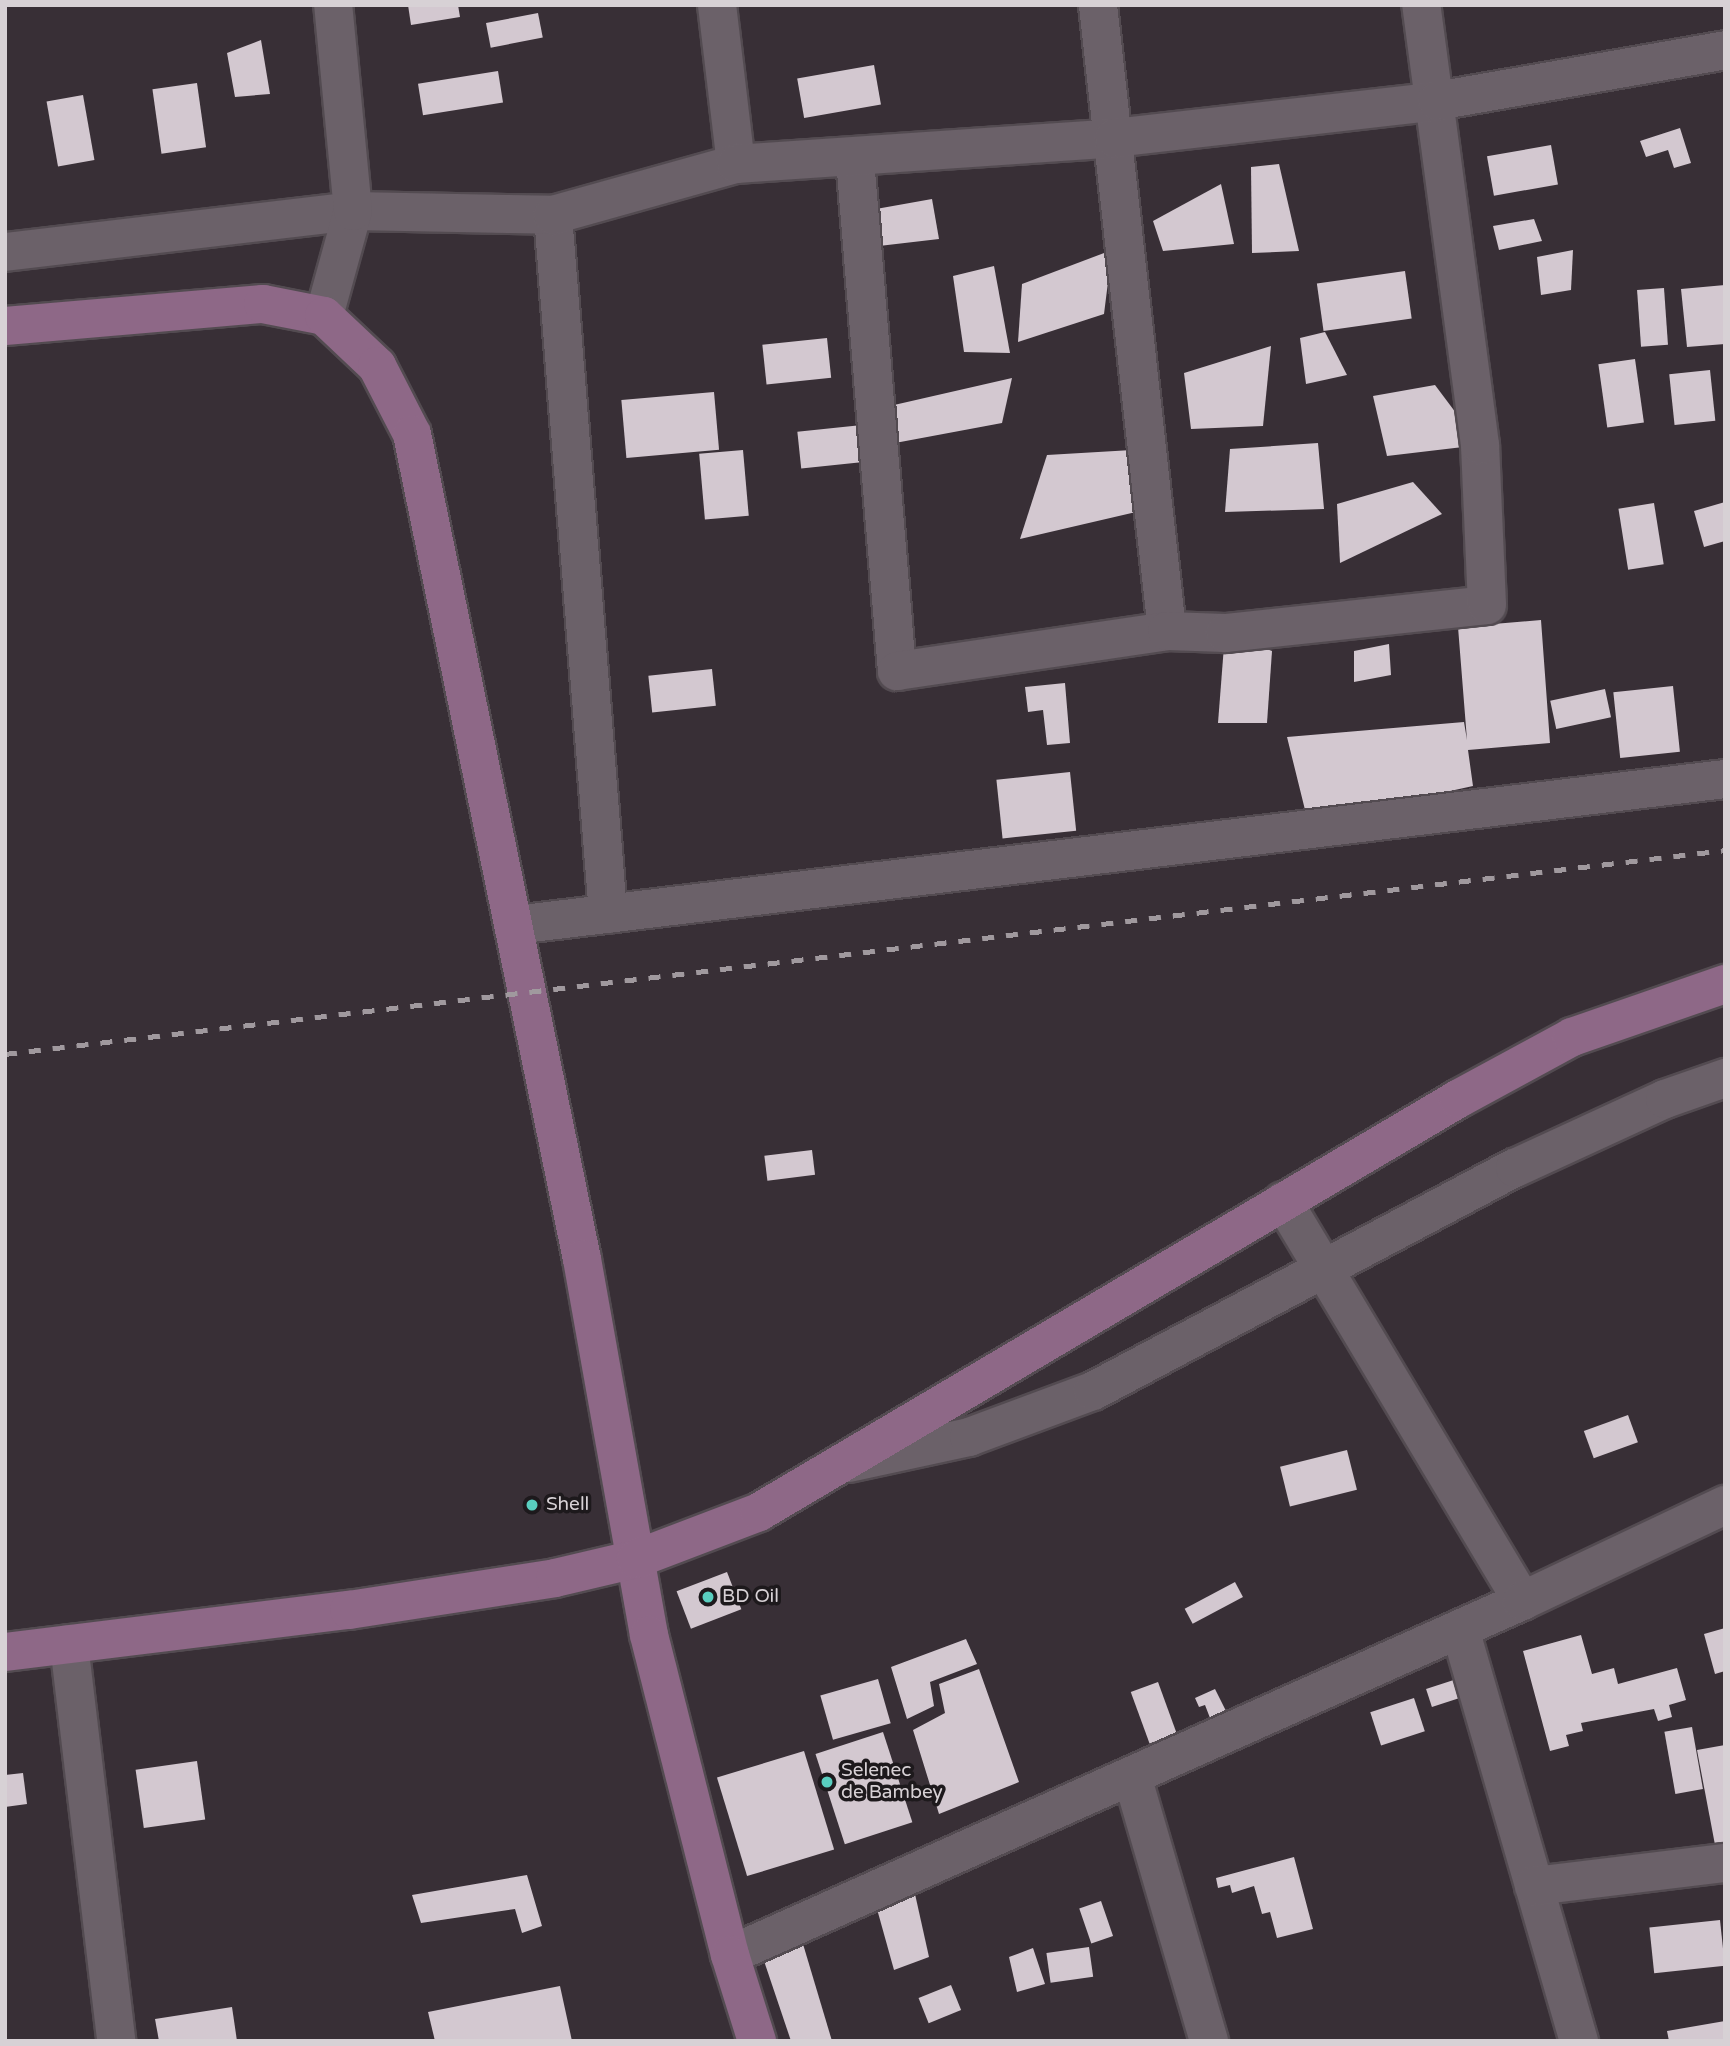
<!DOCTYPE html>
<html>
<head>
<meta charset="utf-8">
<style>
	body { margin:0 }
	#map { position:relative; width:1730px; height:2046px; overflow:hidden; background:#382f36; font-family:"Varela Round",sans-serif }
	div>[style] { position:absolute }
	.building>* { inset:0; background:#d3c8d0; transform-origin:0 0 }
	.roads { filter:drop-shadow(2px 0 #534b51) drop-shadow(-2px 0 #534b51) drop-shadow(0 2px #534b51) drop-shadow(0 -2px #534b51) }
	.minor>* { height:38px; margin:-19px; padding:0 19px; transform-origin:19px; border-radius:19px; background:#6b6169 }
	.major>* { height:38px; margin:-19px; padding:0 19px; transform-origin:19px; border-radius:19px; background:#8e6887 }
	.rail>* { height:5px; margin-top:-2.5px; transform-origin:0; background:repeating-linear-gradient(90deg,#a0999e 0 12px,transparent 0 24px) }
	.dots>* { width:19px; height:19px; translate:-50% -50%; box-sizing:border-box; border:4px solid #1d191c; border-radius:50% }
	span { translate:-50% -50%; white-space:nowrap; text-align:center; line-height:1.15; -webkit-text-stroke:7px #1d191c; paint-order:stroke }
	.poi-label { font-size:19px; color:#d7d1d5 }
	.left { translate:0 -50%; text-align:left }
	.frame { position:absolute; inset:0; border:7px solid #d7d1d5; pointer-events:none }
</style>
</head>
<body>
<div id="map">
	<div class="building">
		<i style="clip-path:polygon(408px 5px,458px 5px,460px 17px,411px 25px)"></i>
		<i style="left:538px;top:13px;width:25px;height:53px;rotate:79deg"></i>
		<i style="clip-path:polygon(261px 40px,270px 94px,235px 97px,227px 53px)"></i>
		<i style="left:874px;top:65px;width:40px;height:78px;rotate:80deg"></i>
		<i style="left:498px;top:71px;width:32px;height:81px;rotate:81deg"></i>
		<i style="left:197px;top:83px;width:65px;height:45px;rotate:82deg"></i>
		<i style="left:83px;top:95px;width:66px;height:37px;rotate:80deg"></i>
		<i style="clip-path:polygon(1680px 128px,1691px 163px,1674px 168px,1668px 150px,1646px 157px,1640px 141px)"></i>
		<i style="left:1551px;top:145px;width:40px;height:65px;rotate:80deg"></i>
		<i style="clip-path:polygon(1279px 164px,1299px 251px,1252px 253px,1251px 167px)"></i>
		<i style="clip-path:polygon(1221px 184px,1234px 244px,1163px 251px,1153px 221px)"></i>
		<i style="clip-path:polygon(932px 199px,939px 239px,879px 246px,876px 209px)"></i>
		<i style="clip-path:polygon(1534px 219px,1542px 241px,1499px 250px,1493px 226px)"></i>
		<i style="clip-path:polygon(1112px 250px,1104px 314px,1018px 342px,1022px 284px)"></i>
		<i style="clip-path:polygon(1573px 250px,1571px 290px,1541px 295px,1537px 257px)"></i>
		<i style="clip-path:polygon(994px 266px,1010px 353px,964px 352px,953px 276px)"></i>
		<i style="left:1405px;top:271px;width:48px;height:89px;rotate:82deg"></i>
		<i style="clip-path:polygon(1725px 285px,1725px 344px,1687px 347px,1681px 289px)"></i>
		<i style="left:1664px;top:288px;width:57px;height:27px;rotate:86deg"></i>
		<i style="clip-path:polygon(1325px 332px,1347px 375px,1306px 384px,1300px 338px)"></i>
		<i style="left:827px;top:338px;width:40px;height:65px;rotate:84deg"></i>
		<i style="clip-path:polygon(1271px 346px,1263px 426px,1191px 429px,1184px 373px)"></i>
		<i style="left:1635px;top:359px;width:64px;height:37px;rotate:82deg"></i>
		<i style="left:1710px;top:370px;width:51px;height:41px;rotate:84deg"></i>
		<i style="clip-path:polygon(1012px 378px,1002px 423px,895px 443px,894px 405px)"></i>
		<i style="clip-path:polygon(1435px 385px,1480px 445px,1387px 456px,1373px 396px)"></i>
		<i style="left:714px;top:392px;width:58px;height:93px;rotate:85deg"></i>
		<i style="left:862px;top:425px;width:37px;height:65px;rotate:84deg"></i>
		<i style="clip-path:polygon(1318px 443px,1324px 509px,1225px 512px,1230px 449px)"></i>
		<i style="left:743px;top:450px;width:66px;height:44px;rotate:85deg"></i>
		<i style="clip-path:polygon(1132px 450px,1136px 512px,1020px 539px,1047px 455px)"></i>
		<i style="clip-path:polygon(1413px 482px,1442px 514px,1340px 563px,1337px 504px)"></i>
		<i style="clip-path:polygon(1725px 502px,1725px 541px,1704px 547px,1694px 511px)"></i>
		<i style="left:1654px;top:503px;width:62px;height:36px;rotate:81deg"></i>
		<i style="clip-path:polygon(1541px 620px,1550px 743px,1468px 750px,1473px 786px,1308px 822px,1287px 737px,1464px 722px,1467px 740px,1458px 627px)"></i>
		<i style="clip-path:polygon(1225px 633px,1272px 651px,1267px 723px,1218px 723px)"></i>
		<i style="clip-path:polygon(1389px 644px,1391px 675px,1354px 682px,1354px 651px)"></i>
		<i style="left:712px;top:669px;width:37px;height:64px;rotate:84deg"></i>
		<i style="clip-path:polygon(1065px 683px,1070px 743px,1047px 745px,1043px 710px,1028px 712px,1025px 687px)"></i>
		<i style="left:1673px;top:686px;width:66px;height:60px;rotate:84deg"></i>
		<i style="left:1605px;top:689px;width:29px;height:56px;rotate:78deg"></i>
		<i style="left:1070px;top:772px;width:59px;height:74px;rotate:84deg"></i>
		<i style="left:812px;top:1150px;width:25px;height:48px;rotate:83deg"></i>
		<i style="left:1628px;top:1415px;width:29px;height:47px;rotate:70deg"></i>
		<i style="left:1347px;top:1450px;width:41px;height:69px;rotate:76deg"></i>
		<i style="left:727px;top:1572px;width:40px;height:54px;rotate:69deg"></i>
		<i style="left:1235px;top:1582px;width:17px;height:57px;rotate:62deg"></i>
		<i style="clip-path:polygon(1725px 1628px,1725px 1671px,1715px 1674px,1704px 1634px)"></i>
		<i style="clip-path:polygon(1581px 1635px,1592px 1674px,1614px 1668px,1618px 1684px,1677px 1668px,1686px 1700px,1669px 1705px,1672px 1717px,1658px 1721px,1654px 1709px,1581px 1723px,1583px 1731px,1566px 1735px,1569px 1746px,1550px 1751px,1523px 1651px)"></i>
		<i style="clip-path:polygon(966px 1639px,977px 1664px,930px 1682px,934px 1706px,907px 1719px,891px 1667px)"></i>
		<i style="clip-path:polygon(979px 1669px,1019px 1782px,939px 1814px,913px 1730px,945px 1713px,939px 1684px)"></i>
		<i style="left:1466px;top:1676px;width:19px;height:42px;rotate:72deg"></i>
		<i style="left:878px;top:1679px;width:46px;height:60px;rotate:74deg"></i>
		<i style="left:1158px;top:1682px;width:55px;height:29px;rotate:70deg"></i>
		<i style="clip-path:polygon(1215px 1689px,1226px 1711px,1210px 1718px,1205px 1705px,1199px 1707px,1195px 1698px)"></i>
		<i style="left:1414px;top:1698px;width:35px;height:46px;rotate:72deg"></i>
		<i style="left:1692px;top:1727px;width:63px;height:28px;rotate:80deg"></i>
		<i style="left:883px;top:1732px;width:95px;height:71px;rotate:72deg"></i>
		<i style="clip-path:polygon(1725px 1745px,1725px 1849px,1716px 1850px,1697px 1750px)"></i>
		<i style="left:804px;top:1751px;width:103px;height:91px;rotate:73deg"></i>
		<i style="left:197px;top:1761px;width:59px;height:62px;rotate:82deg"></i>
		<i style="clip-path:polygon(23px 1773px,27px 1804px,5px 1807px,5px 1775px)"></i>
		<i style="clip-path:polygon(1294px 1857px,1313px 1929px,1277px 1938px,1270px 1912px,1262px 1914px,1254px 1886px,1232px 1893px,1230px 1885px,1218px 1888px,1216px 1878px)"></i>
		<i style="clip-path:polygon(527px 1875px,542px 1926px,522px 1933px,515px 1909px,421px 1923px,412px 1895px)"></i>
		<i style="clip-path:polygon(915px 1894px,929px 1957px,894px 1970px,877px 1909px)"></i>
		<i style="left:1101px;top:1901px;width:37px;height:23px;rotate:71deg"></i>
		<i style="left:1720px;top:1920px;width:46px;height:71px;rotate:84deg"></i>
		<i style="clip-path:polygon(800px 1934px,832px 2041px,791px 2041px,760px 1949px)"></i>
		<i style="left:1089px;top:1947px;width:30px;height:43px;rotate:82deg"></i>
		<i style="clip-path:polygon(1033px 1948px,1045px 1984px,1017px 1992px,1009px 1957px)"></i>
		<i style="left:951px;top:1985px;width:27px;height:35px;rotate:68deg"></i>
		<i style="clip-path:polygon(560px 1986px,572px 2041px,435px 2041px,428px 2012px)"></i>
		<i style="clip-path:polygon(232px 2007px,237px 2041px,159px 2041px,155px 2019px)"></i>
		<i style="clip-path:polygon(1725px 2021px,1725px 2041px,1669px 2041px,1667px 2031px)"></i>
	</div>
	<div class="roads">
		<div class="minor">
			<i style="left:717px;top:5px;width:160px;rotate:83.2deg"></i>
			<i style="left:1098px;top:5px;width:630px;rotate:83.71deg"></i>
			<i style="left:855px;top:159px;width:514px;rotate:85.31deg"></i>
			<i style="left:897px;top:671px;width:273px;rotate:-8.4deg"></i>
			<i style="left:1167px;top:631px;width:58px;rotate:2deg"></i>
			<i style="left:1225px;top:633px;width:263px;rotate:-6.1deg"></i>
			<i style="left:1487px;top:605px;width:160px;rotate:-92.5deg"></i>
			<i style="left:1480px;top:445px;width:444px;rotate:-97.6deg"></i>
			<i style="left:553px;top:215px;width:701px;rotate:85.5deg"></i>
			<i style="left:5px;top:252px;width:350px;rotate:-6.7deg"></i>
			<i style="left:353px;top:211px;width:200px;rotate:1.1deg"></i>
			<i style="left:553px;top:215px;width:190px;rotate:-15.6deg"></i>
			<i style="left:736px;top:164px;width:379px;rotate:-3.9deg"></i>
			<i style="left:1114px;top:138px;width:325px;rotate:-6.5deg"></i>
			<i style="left:1437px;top:101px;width:292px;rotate:-10deg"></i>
			<i style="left:324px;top:316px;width:109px;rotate:-74.6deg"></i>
			<i style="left:353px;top:211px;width:207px;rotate:-95.5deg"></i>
			<i style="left:515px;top:925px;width:1219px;rotate:-6.88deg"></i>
			<i style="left:1283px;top:1201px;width:466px;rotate:59.1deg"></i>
			<i style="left:849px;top:1463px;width:123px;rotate:-12.2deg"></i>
			<i style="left:969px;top:1437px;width:132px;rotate:-20.4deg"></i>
			<i style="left:1093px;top:1391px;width:477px;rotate:-27.9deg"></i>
			<i style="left:1515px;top:1168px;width:165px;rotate:-24.7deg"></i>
			<i style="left:1665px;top:1099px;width:64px;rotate:-19.3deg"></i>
			<i style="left:1460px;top:1629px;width:429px;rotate:73.9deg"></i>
			<i style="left:69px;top:1644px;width:400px;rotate:83.2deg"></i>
			<i style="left:1132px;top:1776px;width:276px;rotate:73.8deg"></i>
			<i style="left:1534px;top:1886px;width:192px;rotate:-6.9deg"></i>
			<i style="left:730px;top:1955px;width:868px;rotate:-24.08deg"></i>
			<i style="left:1522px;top:1601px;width:225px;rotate:-25.3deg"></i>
		</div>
		<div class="major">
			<i style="left:5px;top:326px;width:259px;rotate:-4.9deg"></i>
			<i style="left:263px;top:304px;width:62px;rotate:11.1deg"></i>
			<i style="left:324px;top:316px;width:73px;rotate:43.3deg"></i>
			<i style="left:377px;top:366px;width:76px;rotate:62.8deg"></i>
			<i style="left:412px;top:434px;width:842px;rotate:78.36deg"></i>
			<i style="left:582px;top:1259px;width:382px;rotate:79.9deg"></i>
			<i style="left:649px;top:1635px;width:330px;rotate:75.8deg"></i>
			<i style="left:730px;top:1955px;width:90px;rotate:72.6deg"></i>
			<i style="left:5px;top:1652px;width:347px;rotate:-7deg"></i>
			<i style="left:349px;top:1610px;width:208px;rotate:-8.8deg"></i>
			<i style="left:555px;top:1578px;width:83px;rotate:-13.2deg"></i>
			<i style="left:636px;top:1559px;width:132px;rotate:-20.9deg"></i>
			<i style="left:759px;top:1512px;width:812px;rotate:-30.58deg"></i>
			<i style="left:1458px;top:1099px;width:130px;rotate:-28.5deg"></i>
			<i style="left:1572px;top:1037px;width:162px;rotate:-19.1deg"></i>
		</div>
	</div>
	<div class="rail">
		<i style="left:5px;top:1054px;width:1732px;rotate:-6.76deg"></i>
	</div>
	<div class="dots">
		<i style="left:532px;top:1505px;background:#59cebf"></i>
		<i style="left:708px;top:1597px;background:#59cebf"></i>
		<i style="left:827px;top:1782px;background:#59cebf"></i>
	</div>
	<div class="poi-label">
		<span class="left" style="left:546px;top:1505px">Shell</span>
		<span class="left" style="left:722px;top:1597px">BD Oil</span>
		<span class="left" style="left:841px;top:1782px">Selenec<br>de Bambey</span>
	</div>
	<div class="frame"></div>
</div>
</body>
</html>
